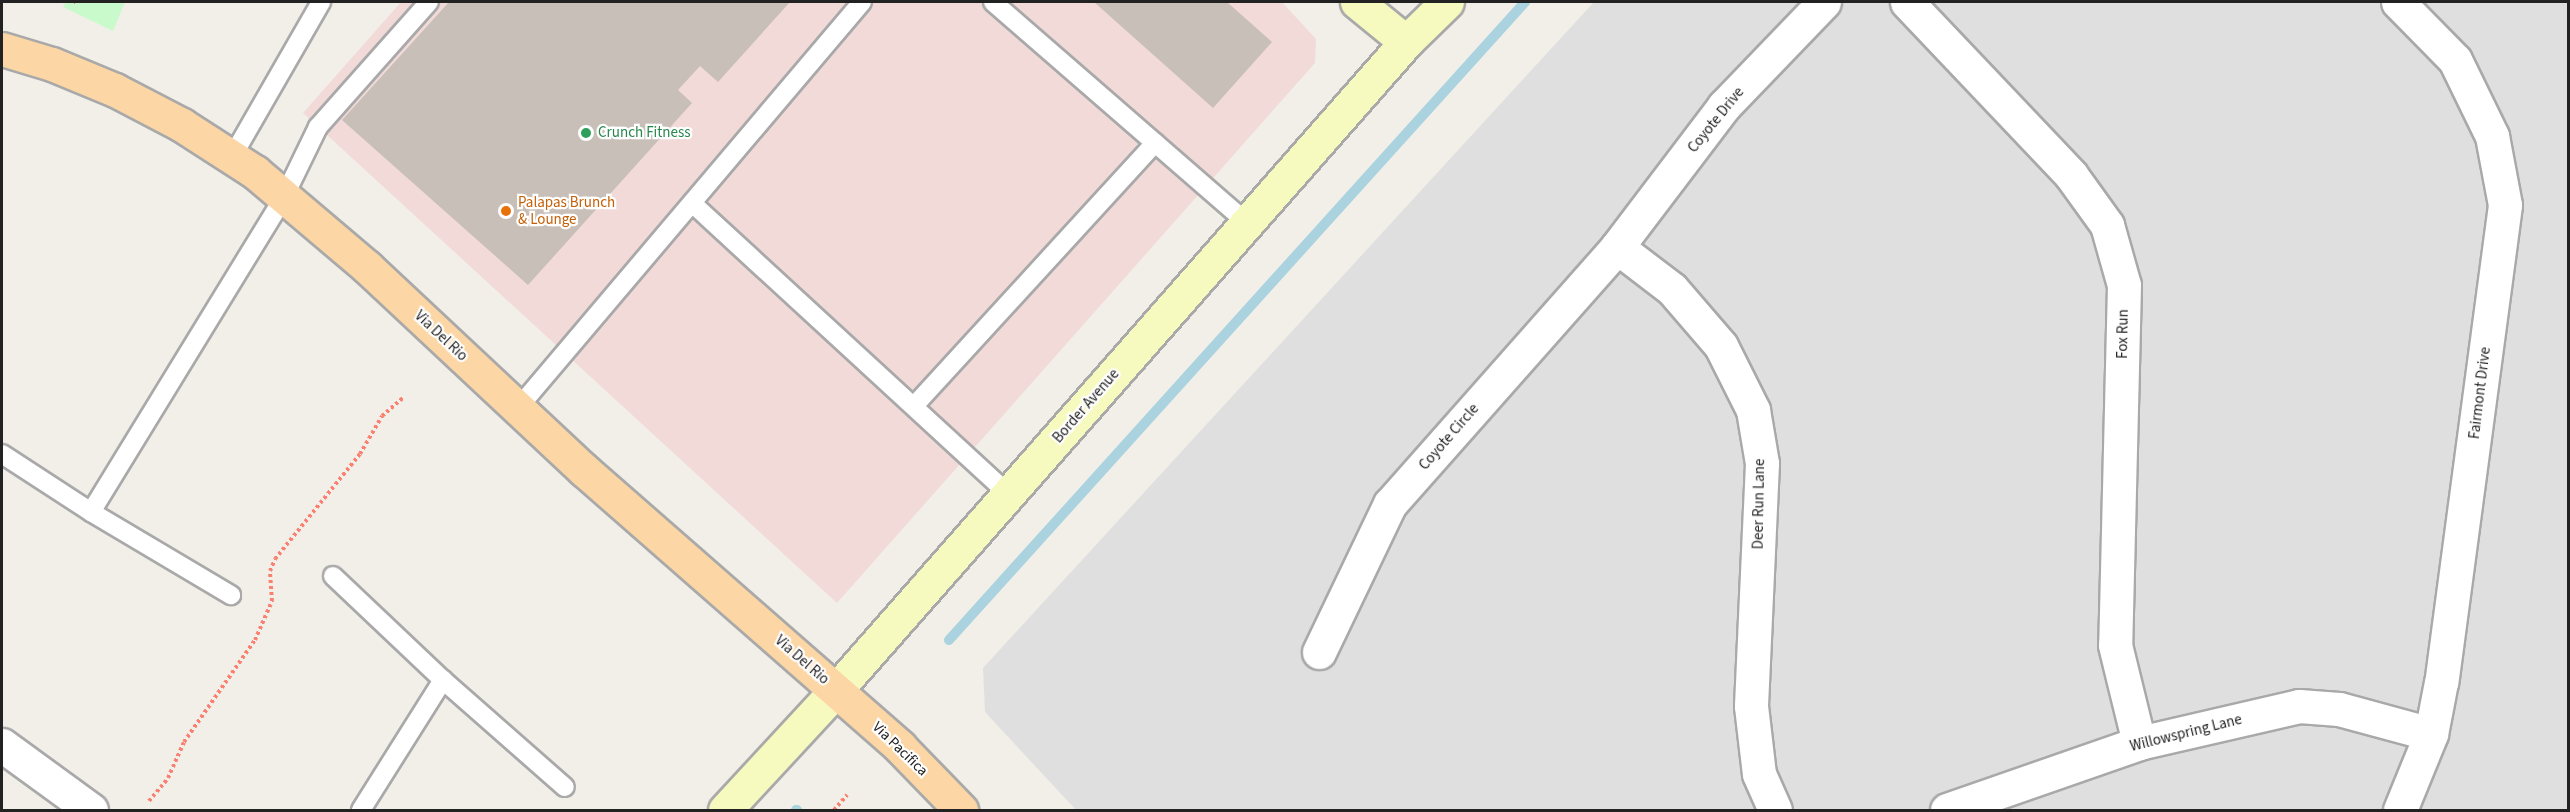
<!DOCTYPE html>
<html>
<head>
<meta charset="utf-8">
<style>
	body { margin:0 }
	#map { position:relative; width:2570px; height:812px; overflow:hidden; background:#f2efe9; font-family:"Source Sans 3",sans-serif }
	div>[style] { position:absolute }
	.residential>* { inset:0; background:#e0dfdf }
	.commercial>* { inset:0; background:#f2dad9 }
	.park>* { inset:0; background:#c8facc }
	.stream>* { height:10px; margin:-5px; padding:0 5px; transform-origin:5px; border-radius:5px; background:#aad3df }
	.building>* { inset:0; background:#c7bfb8 }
	.path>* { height:4px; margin-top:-2px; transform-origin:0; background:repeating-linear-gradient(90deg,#fa8072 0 3px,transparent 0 6px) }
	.roads { filter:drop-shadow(2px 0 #a9a9a9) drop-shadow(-2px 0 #a9a9a9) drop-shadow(0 2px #a9a9a9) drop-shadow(0 -2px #a9a9a9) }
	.lane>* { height:18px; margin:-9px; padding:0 9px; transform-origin:9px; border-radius:9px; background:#fff }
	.street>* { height:33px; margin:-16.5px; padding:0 16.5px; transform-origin:16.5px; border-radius:16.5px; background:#fff }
	.secondary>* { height:33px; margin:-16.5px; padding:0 16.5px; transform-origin:16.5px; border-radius:16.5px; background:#f7fabf }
	.primary>* { height:33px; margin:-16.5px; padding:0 16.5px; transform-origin:16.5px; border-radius:16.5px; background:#fcd6a4 }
	.dots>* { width:16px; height:16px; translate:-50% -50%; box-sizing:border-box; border:3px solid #fff; border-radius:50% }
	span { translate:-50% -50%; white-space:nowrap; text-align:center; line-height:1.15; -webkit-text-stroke:4.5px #fff; paint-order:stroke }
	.street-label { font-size:15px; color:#222 }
	.leisure-label { font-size:15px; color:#27864d }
	.left { translate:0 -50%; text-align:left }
	.food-label { font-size:15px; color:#c56008 }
	.frame { position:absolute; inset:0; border:3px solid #222; pointer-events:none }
</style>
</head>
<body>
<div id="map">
	<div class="residential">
		<i style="clip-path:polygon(1594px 2px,2568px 2px,2568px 810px,1076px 810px,985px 712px,983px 668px)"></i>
	</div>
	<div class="commercial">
		<i style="clip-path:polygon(401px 2px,1282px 2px,1316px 39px,1315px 63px,837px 603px,303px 113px)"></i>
	</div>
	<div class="park">
		<i style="clip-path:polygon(66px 2px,125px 2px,113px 31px,63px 7px)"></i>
	</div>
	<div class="stream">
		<i style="left:949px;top:640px;width:860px;rotate:-47.92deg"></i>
		<i style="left:796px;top:810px;width:1px"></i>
	</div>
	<div class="building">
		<i style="clip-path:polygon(449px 2px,790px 2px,718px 82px,700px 66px,678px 90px,692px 103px,528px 285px,342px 120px)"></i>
		<i style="clip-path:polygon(1094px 2px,1227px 2px,1272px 42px,1213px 108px)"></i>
	</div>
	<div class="path">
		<i style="left:74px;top:2px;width:1px"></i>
		<i style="left:149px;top:801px;width:30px;rotate:-50deg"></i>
		<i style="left:168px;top:778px;width:39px;rotate:-66deg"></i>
		<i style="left:184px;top:742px;width:124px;rotate:-55.2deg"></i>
		<i style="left:255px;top:640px;width:43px;rotate:-66.4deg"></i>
		<i style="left:272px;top:601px;width:30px;rotate:-94deg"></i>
		<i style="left:270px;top:571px;width:13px;rotate:-67deg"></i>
		<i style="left:275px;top:559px;width:135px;rotate:-51deg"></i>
		<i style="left:360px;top:454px;width:44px;rotate:-59.9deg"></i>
		<i style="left:382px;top:416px;width:29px;rotate:-41deg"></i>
		<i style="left:834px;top:810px;width:20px;rotate:-49deg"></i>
	</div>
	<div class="roads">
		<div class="lane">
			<i style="left:993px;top:2px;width:337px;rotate:41deg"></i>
			<i style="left:232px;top:157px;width:179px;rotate:-60.1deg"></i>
			<i style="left:692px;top:203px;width:430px;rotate:42.6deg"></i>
			<i style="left:914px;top:406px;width:357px;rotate:-47.5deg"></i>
			<i style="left:518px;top:408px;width:532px;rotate:-49.73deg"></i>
			<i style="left:2px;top:454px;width:106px;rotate:33.1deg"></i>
			<i style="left:91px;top:512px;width:163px;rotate:30.7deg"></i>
			<i style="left:91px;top:512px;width:369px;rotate:-58.5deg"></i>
			<i style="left:284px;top:197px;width:78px;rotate:-64.1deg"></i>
			<i style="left:318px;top:127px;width:167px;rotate:-48.4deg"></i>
			<i style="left:333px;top:576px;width:151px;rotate:43.4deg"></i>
			<i style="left:443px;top:680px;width:162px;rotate:41.3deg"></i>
			<i style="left:361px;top:810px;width:154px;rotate:-57.8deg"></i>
		</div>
		<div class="street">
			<i style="left:1907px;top:2px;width:238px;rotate:46.5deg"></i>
			<i style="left:2071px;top:175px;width:62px;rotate:54.2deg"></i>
			<i style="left:2107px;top:225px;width:62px;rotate:74.2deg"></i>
			<i style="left:2124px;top:285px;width:360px;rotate:91.4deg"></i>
			<i style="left:2115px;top:645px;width:101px;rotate:76.2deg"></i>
			<i style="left:2398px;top:2px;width:81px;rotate:45.5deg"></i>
			<i style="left:2455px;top:60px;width:85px;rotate:64deg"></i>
			<i style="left:2492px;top:136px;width:70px;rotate:79.3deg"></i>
			<i style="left:2505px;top:205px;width:481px;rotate:97.6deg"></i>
			<i style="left:2441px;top:682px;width:53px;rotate:100.9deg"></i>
			<i style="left:2431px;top:734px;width:82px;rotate:112.2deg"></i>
			<i style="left:1617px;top:247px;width:69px;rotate:37.4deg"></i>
			<i style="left:1672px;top:289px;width:75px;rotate:49.3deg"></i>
			<i style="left:1721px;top:346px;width:72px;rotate:63.4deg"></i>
			<i style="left:1753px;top:410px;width:54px;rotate:80.4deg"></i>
			<i style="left:1762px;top:463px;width:243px;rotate:92.6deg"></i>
			<i style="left:1751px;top:706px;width:68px;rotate:83.3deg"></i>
			<i style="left:1759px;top:774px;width:39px;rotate:66deg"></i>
			<i style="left:1319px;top:652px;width:164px;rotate:-64.4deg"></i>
			<i style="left:1390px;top:504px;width:343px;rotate:-48.5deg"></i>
			<i style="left:1617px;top:247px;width:177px;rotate:-52.8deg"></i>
			<i style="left:1724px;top:106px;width:144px;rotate:-46.1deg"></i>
			<i style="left:2px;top:745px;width:110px;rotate:36.1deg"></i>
			<i style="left:1947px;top:810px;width:203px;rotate:-19.2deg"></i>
			<i style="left:2139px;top:743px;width:164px;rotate:-13deg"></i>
			<i style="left:2299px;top:706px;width:40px;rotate:4.3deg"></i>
			<i style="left:2339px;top:709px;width:95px;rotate:15.2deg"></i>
		</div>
		<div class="secondary">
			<i style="left:1357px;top:2px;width:63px;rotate:39.2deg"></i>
			<i style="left:725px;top:810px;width:163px;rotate:-47.2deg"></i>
			<i style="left:836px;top:690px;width:863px;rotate:-48.66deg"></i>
			<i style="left:1406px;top:42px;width:57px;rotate:-44.3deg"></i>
		</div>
		<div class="primary">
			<i style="left:2px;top:49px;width:52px;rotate:16.7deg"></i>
			<i style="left:52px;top:64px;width:68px;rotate:22.4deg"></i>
			<i style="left:115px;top:90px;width:76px;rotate:27.6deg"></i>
			<i style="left:182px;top:125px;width:87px;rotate:32.8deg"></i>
			<i style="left:255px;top:172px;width:147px;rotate:40.3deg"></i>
			<i style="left:367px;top:267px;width:297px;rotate:43.1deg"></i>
			<i style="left:584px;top:470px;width:420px;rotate:41.2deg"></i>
			<i style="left:900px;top:747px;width:88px;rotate:45.9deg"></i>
		</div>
	</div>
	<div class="dots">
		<i style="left:586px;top:133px;background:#2e9e5b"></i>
		<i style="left:506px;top:211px;background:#e8710a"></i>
	</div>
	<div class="street-label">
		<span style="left:1716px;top:120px;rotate:-51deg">Coyote Drive</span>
		<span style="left:2123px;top:334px;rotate:-89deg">Fox Run</span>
		<span style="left:441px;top:336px;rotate:43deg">Via Del Rio</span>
		<span style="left:2480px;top:393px;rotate:-83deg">Fairmont Drive</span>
		<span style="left:1086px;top:406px;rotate:-49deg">Border Avenue</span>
		<span style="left:1449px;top:437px;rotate:-49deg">Coyote Circle</span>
		<span style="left:1759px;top:504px;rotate:-89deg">Deer Run Lane</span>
		<span style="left:802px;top:660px;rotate:41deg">Via Del Rio</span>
		<span style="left:2186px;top:733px;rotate:-14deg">Willowspring Lane</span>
		<span style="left:900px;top:749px;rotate:44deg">Via Pacifica</span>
	</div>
	<div class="leisure-label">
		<span class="left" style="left:598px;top:133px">Crunch Fitness</span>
	</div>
	<div class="food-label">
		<span class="left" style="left:518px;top:211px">Palapas Brunch<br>&amp; Lounge</span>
	</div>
	<div class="frame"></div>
</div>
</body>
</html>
